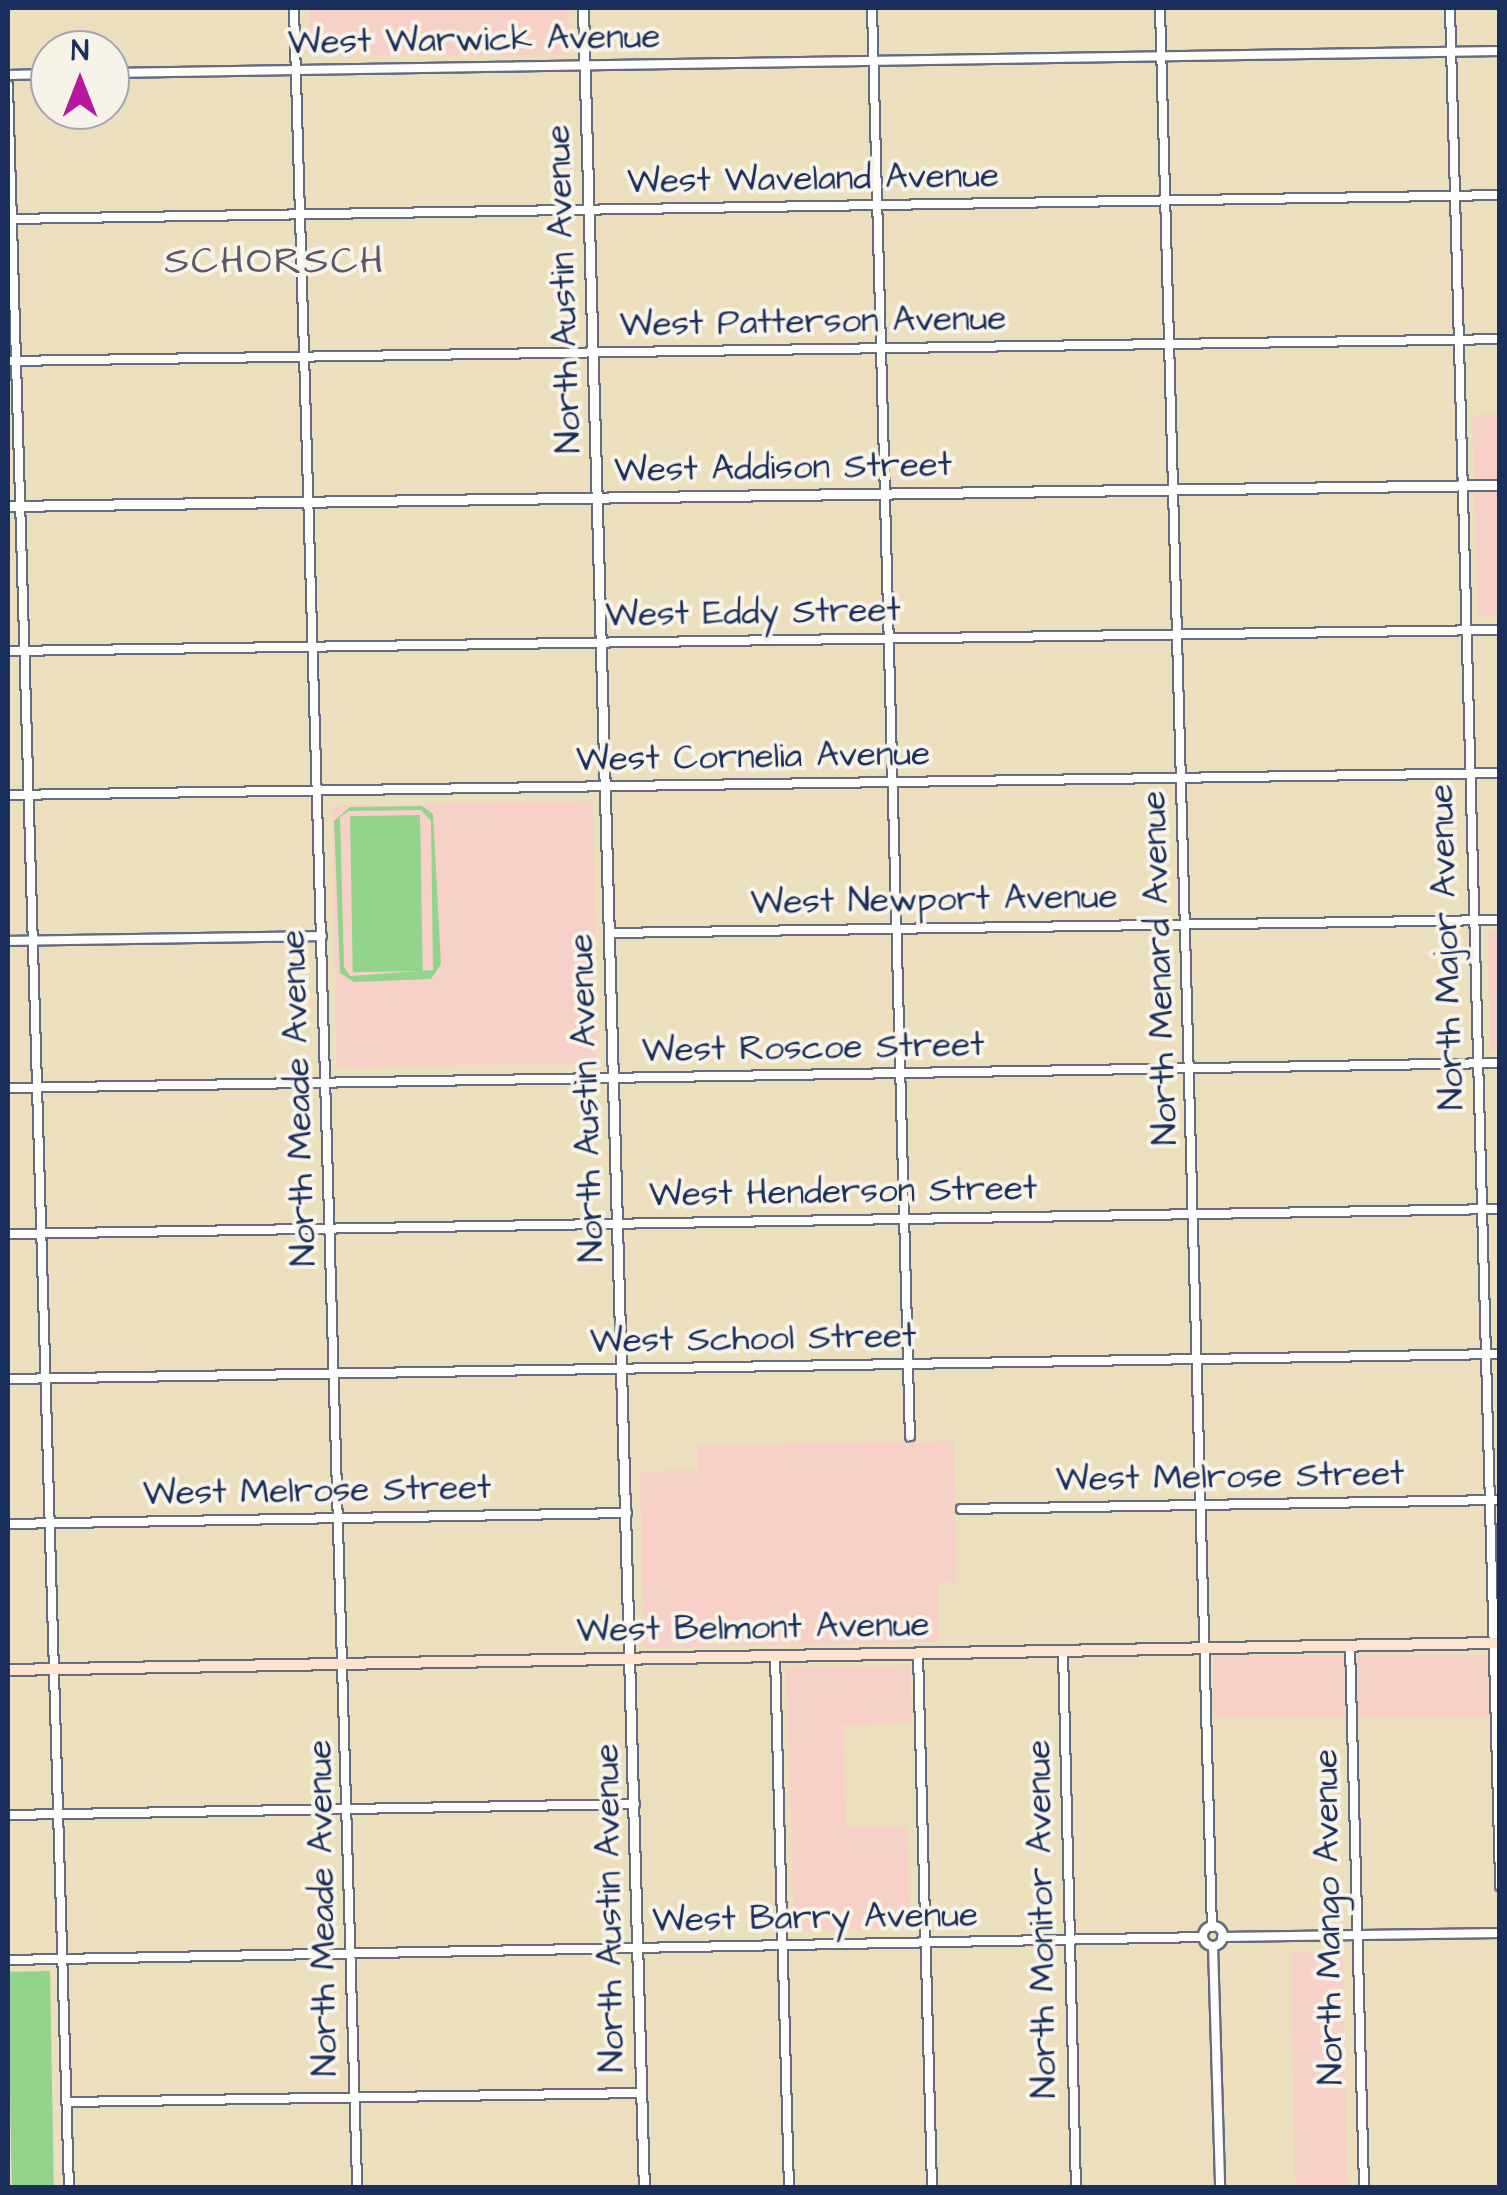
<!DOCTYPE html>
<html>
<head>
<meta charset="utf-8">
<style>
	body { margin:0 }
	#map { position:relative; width:1507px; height:2195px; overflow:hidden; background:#ecdfbe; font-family:"Architects Daughter",sans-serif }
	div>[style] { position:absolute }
	.built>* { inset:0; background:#f7d1c8; transform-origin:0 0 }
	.green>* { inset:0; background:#92d48b; transform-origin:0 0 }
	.roads { filter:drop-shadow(2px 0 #646d80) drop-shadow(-2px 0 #646d80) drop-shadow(0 2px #646d80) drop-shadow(0 -2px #646d80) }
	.minor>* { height:8px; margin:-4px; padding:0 4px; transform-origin:4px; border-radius:4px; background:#fff }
	.minor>.ring { margin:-4px; padding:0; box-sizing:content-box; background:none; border:8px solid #fff; border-radius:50% }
	.tertiary>* { height:9px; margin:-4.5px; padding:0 4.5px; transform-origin:4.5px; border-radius:4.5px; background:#fff }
	.secondary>* { height:10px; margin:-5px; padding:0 5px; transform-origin:5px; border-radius:5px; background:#fde4d1 }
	span { translate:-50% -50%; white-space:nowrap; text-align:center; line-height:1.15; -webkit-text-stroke:8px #f7f3e8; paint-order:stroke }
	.street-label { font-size:35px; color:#1b2f5e }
	.neighbourhood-label { font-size:38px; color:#5f5668; letter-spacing:2.5px }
	.frame { position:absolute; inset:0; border:10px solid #1b2f5e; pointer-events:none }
	.north { position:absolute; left:30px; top:30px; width:100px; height:100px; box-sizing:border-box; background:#f7f3e8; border:2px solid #9fa5b1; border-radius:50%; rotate:0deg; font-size:28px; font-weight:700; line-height:40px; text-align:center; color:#1b2f5e }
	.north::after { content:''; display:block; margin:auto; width:35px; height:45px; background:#b5179e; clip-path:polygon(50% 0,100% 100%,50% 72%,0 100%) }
</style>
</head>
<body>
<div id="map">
	<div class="built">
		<i style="left:310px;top:8px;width:259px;height:47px"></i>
		<i style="clip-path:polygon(1499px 414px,1499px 615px,1478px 616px,1472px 415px)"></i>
		<i style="left:593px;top:801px;width:262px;height:261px;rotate:89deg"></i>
		<i style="clip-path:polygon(1499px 932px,1499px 1050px,1490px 1050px,1488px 932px)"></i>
		<i style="clip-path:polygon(954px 1441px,957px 1582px,938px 1583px,939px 1642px,644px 1648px,640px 1471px,698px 1470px,697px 1446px)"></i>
		<i style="left:1499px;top:1655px;width:63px;height:286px;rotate:90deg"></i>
		<i style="clip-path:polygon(910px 1665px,912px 1722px,843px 1725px,846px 1828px,907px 1827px,910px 1928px,794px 1931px,786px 1668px)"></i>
		<i style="left:1343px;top:1951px;width:236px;height:52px;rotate:89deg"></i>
	</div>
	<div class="green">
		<i style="clip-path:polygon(evenodd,350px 807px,422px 806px,433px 814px,441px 964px,431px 979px,354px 982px,340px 973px,334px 821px,350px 807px,421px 810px,431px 821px,433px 970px,350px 976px,344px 967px,340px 817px,349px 811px,421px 810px)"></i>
		<i style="left:420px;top:815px;width:156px;height:70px;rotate:89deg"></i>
		<i style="left:50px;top:1971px;width:216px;height:42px;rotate:89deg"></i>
	</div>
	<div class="roads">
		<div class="minor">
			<i style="left:294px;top:8px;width:2181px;rotate:88.34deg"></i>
			<i style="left:872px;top:8px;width:1429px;rotate:88.48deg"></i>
			<i style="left:1160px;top:8px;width:1920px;rotate:88.45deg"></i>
			<i style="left:1450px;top:8px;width:1879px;rotate:88.47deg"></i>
			<i style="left:110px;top:73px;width:1390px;rotate:-0.91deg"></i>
			<i style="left:8px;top:75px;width:42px;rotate:-1.4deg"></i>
			<i style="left:8px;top:85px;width:2104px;rotate:88.34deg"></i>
			<i style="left:9px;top:219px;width:1491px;rotate:-0.92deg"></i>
			<i style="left:8px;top:361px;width:1492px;rotate:-0.84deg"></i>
			<i style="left:8px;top:651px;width:1492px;rotate:-0.81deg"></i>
			<i style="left:8px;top:795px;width:1492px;rotate:-0.84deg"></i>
			<i style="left:610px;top:933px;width:890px;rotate:-0.84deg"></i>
			<i style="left:8px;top:941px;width:314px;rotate:-0.9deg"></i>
			<i style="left:8px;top:1088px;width:1492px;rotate:-0.96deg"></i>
			<i style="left:8px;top:1234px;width:1492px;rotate:-0.96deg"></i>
			<i style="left:8px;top:1379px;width:1492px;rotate:-0.96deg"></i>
			<i style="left:961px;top:1509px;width:539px;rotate:-0.96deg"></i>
			<i style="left:8px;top:1524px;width:619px;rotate:-1.02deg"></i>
			<i style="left:1350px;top:1645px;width:543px;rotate:88.52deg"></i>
			<i style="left:1063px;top:1650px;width:538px;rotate:88.62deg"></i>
			<i style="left:918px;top:1653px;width:535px;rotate:88.5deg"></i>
			<i style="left:775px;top:1655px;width:533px;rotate:88.5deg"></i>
			<i style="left:8px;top:1815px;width:627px;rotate:-1.01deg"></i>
			<i class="ring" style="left:1203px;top:1926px;width:12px;height:12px"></i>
			<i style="left:1222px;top:1937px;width:278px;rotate:-0.8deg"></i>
			<i style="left:1213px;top:1946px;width:242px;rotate:88.3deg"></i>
			<i style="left:8px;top:1960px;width:1195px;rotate:-1.1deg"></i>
			<i style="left:67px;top:2102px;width:575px;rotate:-0.9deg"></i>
		</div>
		<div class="tertiary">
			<i style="left:583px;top:8px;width:2181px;rotate:88.4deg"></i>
			<i style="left:8px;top:506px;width:1492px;rotate:-0.81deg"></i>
		</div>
		<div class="secondary">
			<i style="left:8px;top:1670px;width:1492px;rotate:-1.04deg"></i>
		</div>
	</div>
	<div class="street-label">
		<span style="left:474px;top:40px;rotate:-1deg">West Warwick Avenue</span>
		<span style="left:813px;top:179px;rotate:-1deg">West Waveland Avenue</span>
		<span style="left:564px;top:289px;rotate:-92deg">North Austin Avenue</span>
		<span style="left:813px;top:322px;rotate:-1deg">West Patterson Avenue</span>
		<span style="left:783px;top:468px;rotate:-1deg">West Addison Street</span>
		<span style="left:753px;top:613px;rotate:-1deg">West Eddy Street</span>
		<span style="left:753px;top:757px;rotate:-1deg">West Cornelia Avenue</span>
		<span style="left:934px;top:900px;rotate:-1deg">West Newport Avenue</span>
		<span style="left:1447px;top:947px;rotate:-92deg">North Major Avenue</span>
		<span style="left:1160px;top:968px;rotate:-92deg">North Menard Avenue</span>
		<span style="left:813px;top:1048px;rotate:-1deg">West Roscoe Street</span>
		<span style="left:299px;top:1098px;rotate:-92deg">North Meade Avenue</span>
		<span style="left:587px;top:1098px;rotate:-92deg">North Austin Avenue</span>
		<span style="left:843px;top:1192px;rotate:-1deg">West Henderson Street</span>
		<span style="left:753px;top:1339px;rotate:-1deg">West School Street</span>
		<span style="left:1230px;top:1477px;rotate:-1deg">West Melrose Street</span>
		<span style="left:317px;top:1491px;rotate:-1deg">West Melrose Street</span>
		<span style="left:753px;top:1628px;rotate:-1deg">West Belmont Avenue</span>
		<span style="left:323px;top:1908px;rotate:-91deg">North Meade Avenue</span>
		<span style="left:610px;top:1908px;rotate:-91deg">North Austin Avenue</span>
		<span style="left:1329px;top:1917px;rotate:-91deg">North Mango Avenue</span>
		<span style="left:815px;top:1918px;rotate:-1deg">West Barry Avenue</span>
		<span style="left:1042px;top:1919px;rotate:-91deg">North Monitor Avenue</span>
	</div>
	<div class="neighbourhood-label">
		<span style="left:275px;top:263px">SCHORSCH</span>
	</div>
	<div class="frame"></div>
	<div class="north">N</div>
</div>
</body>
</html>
